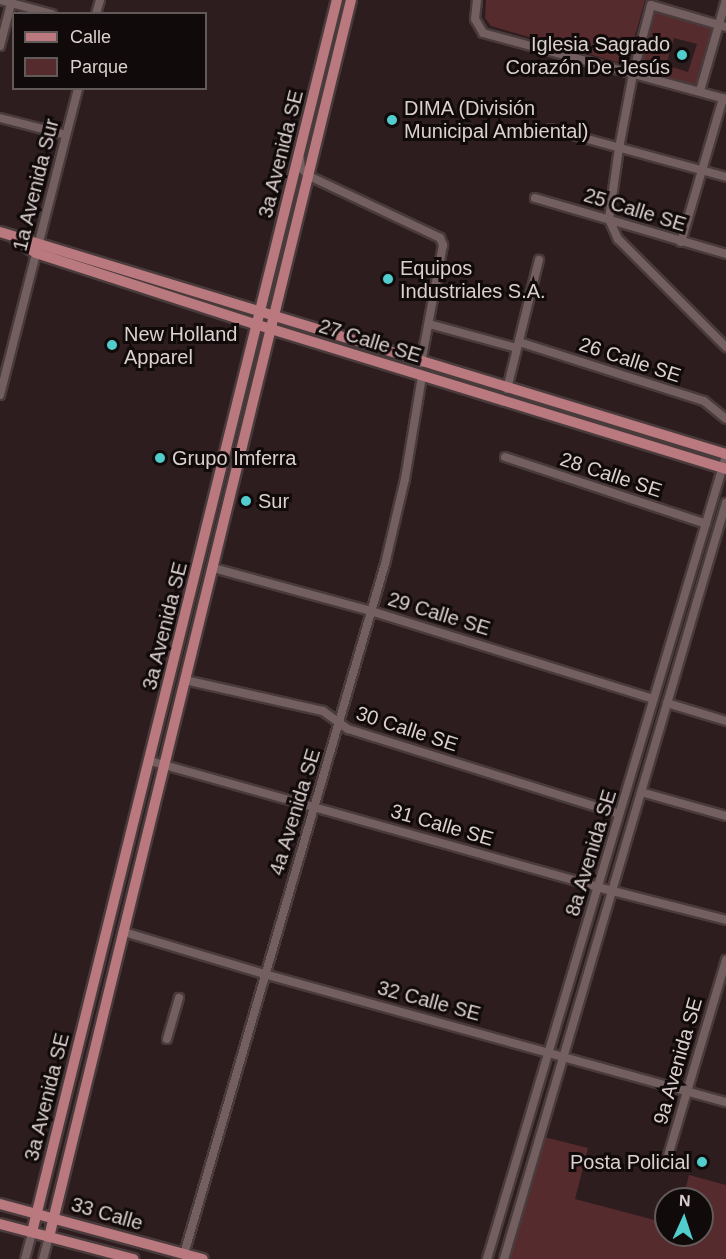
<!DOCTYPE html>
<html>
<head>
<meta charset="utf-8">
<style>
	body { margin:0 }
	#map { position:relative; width:726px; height:1259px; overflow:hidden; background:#2e1d1e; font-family:Helvetica,sans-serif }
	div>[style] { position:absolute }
	.green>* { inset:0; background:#552b2e }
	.roads { filter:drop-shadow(2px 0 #493b3c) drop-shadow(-2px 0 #493b3c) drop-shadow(0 2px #493b3c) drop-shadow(0 -2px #493b3c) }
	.minor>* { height:8px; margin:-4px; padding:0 4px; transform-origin:4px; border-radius:4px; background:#745f60 }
	.major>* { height:10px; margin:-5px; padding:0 5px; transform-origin:5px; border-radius:5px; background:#ba797e }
	.dots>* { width:16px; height:16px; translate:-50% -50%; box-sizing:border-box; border:3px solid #110a0a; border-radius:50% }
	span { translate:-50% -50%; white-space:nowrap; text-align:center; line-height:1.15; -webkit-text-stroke:6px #110a0a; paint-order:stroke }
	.poi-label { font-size:20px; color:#dbcfcf }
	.right { translate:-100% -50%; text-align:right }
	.left { translate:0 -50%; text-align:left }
	.street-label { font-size:20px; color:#dbcfcf }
	.legend { position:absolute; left:12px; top:12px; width:195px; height:78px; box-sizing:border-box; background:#110a0a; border:2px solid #625959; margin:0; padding:8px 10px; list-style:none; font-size:18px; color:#dbcfcf }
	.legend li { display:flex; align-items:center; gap:12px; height:30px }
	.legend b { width:30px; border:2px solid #625959 }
	.north { position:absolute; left:654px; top:1187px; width:60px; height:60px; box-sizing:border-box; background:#110a0a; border:2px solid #625959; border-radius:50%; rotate:3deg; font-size:16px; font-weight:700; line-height:24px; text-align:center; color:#dbcfcf }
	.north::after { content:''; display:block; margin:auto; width:21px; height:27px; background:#52cdcd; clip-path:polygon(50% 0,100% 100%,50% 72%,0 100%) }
</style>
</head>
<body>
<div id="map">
	<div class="green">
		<i style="clip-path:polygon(486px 0,645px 0,627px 65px,491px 26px,485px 18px)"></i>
		<i style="clip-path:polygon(evenodd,655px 9px,714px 26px,698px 86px,637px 68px,655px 9px,674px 38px,697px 44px,688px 72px,666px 65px,674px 38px)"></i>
		<i style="clip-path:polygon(544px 1137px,588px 1148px,575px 1199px,666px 1223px,666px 1235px,702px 1235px,702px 1199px,683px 1199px,689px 1175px,726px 1185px,726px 1259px,509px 1259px)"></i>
	</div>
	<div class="roads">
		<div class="minor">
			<i style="left:0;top:0;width:54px;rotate:15.1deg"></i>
			<i style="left:477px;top:0;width:19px;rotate:96deg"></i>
			<i style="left:475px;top:19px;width:16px;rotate:60deg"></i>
			<i style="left:483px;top:33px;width:252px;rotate:15.2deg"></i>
			<i style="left:96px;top:14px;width:15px;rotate:-74deg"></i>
			<i style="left:726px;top:27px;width:78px;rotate:-163.7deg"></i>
			<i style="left:651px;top:5px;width:71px;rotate:104.6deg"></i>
			<i style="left:633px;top:74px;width:75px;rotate:100.7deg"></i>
			<i style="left:619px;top:148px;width:72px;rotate:98deg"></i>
			<i style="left:609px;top:219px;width:22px;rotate:66deg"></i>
			<i style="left:618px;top:239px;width:153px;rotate:45deg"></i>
			<i style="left:0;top:46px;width:48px;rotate:-75.4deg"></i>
			<i style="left:700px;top:91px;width:95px;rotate:-74.1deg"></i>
			<i style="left:0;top:118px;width:68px;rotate:14.4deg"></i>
			<i style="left:551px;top:129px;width:181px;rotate:15.3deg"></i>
			<i style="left:300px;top:159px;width:9px;rotate:84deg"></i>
			<i style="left:301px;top:168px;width:11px;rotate:45deg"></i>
			<i style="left:309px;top:176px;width:145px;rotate:25.3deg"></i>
			<i style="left:440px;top:238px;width:8px;rotate:67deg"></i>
			<i style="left:443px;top:245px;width:120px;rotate:100.6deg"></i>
			<i style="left:535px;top:198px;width:199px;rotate:16.3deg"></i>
			<i style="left:681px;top:242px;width:150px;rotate:-73.7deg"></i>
			<i style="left:429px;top:324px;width:91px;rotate:15.3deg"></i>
			<i style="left:519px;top:342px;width:194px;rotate:17.7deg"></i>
			<i style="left:704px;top:401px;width:28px;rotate:39deg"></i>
			<i style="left:507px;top:389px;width:133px;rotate:-76.1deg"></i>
			<i style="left:0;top:395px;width:317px;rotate:-75.7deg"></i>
			<i style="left:505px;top:457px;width:212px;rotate:18.4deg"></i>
			<i style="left:213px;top:568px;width:164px;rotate:15.2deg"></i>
			<i style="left:371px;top:611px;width:296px;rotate:17.3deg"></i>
			<i style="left:185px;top:680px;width:141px;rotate:12.7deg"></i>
			<i style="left:323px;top:711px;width:31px;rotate:36deg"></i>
			<i style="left:348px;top:729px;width:284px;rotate:17.4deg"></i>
			<i style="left:667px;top:703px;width:62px;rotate:17deg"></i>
			<i style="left:150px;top:761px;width:464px;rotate:15.7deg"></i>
			<i style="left:597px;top:887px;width:133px;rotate:14.3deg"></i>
			<i style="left:641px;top:792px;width:88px;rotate:15.8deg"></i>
			<i style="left:124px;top:932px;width:146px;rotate:16.7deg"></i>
			<i style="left:264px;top:974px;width:479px;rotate:15.5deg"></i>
			<i style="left:167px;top:1039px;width:43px;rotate:-73.7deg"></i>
			<i style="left:665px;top:1166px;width:215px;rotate:-73.5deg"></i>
			<i style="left:184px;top:1254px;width:719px;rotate:-73.76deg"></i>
			<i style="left:385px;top:564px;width:87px;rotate:-76.8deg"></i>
			<i style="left:405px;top:479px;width:104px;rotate:-80.6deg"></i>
			<i style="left:25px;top:1259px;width:28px;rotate:-75deg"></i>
			<i style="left:43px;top:1259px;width:23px;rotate:-75deg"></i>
			<i style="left:487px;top:1259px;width:838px;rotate:-73.43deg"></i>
			<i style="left:504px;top:1259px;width:788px;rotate:-73.64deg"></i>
		</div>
		<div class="major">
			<i style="left:0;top:232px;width:759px;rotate:17deg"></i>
			<i style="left:16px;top:240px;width:24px;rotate:33deg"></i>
			<i style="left:36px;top:253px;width:233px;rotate:18deg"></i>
			<i style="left:258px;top:325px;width:490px;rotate:17.1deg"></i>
			<i style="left:0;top:1204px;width:210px;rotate:15.2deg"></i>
			<i style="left:0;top:1224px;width:138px;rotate:14.7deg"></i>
			<i style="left:32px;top:1232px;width:1269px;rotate:-76.1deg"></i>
			<i style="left:49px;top:1237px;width:1273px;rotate:-76.28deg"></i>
		</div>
	</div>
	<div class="dots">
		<i style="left:682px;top:55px;background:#52cdcd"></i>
		<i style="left:392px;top:120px;background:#52cdcd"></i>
		<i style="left:388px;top:279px;background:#52cdcd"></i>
		<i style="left:112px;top:345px;background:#52cdcd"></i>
		<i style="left:160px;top:458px;background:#52cdcd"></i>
		<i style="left:246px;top:501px;background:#52cdcd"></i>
		<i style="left:702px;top:1162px;background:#52cdcd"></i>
	</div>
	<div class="poi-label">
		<span class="right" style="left:670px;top:56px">Iglesia Sagrado<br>Corazón De Jesús</span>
		<span class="left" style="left:404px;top:120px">DIMA (División<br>Municipal Ambiental)</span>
		<span class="left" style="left:400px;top:280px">Equipos<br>Industriales S.A.</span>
		<span class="left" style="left:124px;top:346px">New Holland<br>Apparel</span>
		<span class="left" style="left:172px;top:458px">Grupo Imferra</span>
		<span class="left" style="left:258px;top:501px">Sur</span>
		<span class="right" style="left:690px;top:1162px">Posta Policial</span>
	</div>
	<div class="street-label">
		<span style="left:281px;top:154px;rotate:-76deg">3a Avenida SE</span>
		<span style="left:36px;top:185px;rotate:-76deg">1a Avenida Sur</span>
		<span style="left:635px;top:210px;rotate:17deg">25 Calle SE</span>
		<span style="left:370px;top:341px;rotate:17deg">27 Calle SE</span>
		<span style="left:630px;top:360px;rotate:18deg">26 Calle SE</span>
		<span style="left:611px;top:475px;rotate:18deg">28 Calle SE</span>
		<span style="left:439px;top:614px;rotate:17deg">29 Calle SE</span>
		<span style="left:165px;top:626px;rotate:-76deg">3a Avenida SE</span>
		<span style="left:407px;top:729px;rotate:18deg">30 Calle SE</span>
		<span style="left:295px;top:812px;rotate:-73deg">4a Avenida SE</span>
		<span style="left:442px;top:825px;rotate:16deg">31 Calle SE</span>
		<span style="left:591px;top:853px;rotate:-73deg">8a Avenida SE</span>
		<span style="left:429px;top:1001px;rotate:15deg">32 Calle SE</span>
		<span style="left:678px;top:1061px;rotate:-74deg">9a Avenida SE</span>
		<span style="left:47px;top:1097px;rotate:-76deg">3a Avenida SE</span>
		<span style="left:107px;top:1214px;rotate:16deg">33 Calle</span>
	</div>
	<ul class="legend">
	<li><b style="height:8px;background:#ba797e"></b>Calle</li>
	<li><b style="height:16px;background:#552b2e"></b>Parque</li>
	</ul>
	<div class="north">N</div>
</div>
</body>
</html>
